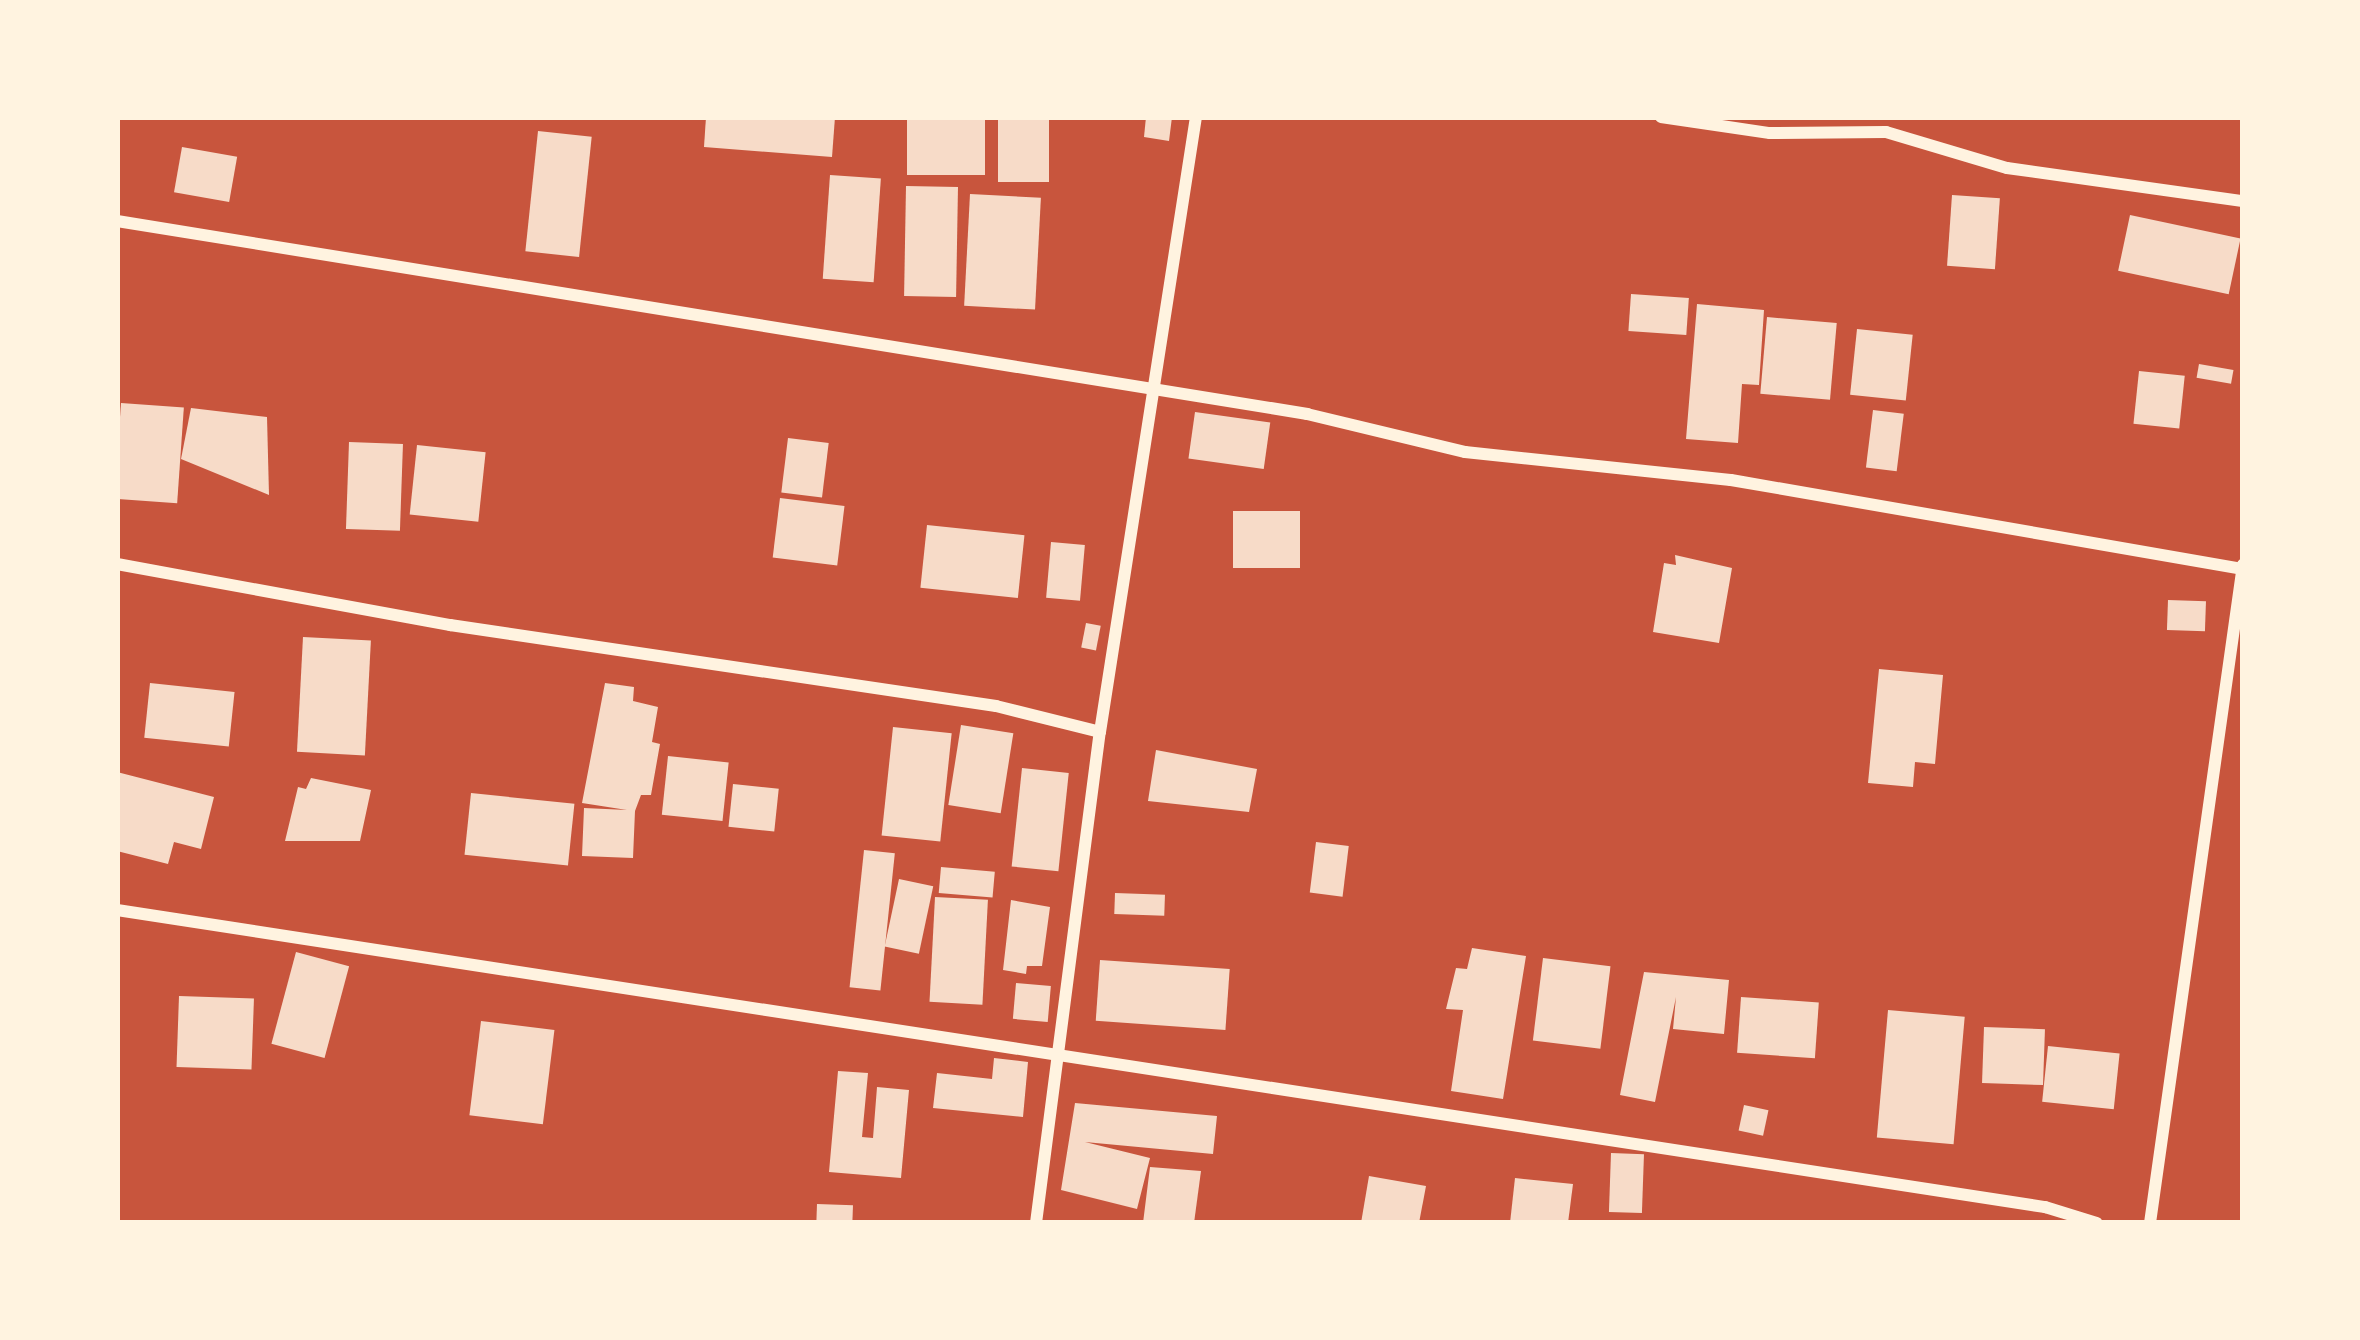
<!DOCTYPE html>
<html>
<head>
<meta charset="utf-8">
<style>
	body { margin:0 }
	#map { position:relative; width:2360px; height:1340px; overflow:hidden; background:#c8553d; font-family:"Titillium Web",sans-serif }
	div>[style] { position:absolute }
	.building>* { inset:0; background:#f7dbc8; transform-origin:0 0 }
	.minor>* { height:12px; margin:-6px; padding:0 6px; transform-origin:6px; border-radius:6px; background:#fff3e0 }
	span { translate:-50% -50%; white-space:nowrap; text-align:center; line-height:1.15; -webkit-text-stroke:9px #fff3e0; paint-order:stroke }
	.frame { position:absolute; inset:0; border:120px solid #fff3e0; pointer-events:none }
</style>
</head>
<body>
<div id="map">
	<div class="building">
		<i style="clip-path:polygon(706px 117px,835px 117px,832px 157px,704px 147px)"></i>
		<i style="left:907px;top:117px;width:78px;height:58px"></i>
		<i style="left:998px;top:117px;width:51px;height:65px"></i>
		<i style="clip-path:polygon(1146px 117px,1172px 117px,1169px 141px,1144px 137px)"></i>
		<i style="left:538px;top:131px;width:54px;height:121px;rotate:6deg"></i>
		<i style="left:182px;top:147px;width:56px;height:46px;rotate:10deg"></i>
		<i style="left:830px;top:175px;width:51px;height:104px;rotate:4deg"></i>
		<i style="left:906px;top:186px;width:52px;height:110px;rotate:1deg"></i>
		<i style="left:970px;top:194px;width:71px;height:112px;rotate:3deg"></i>
		<i style="left:1952px;top:195px;width:48px;height:71px;rotate:4deg"></i>
		<i style="left:2130px;top:215px;width:113px;height:57px;rotate:12deg"></i>
		<i style="left:1631px;top:294px;width:58px;height:37px;rotate:4deg"></i>
		<i style="clip-path:polygon(1697px 304px,1764px 310px,1759px 385px,1742px 384px,1738px 443px,1686px 439px)"></i>
		<i style="left:1767px;top:317px;width:70px;height:77px;rotate:5deg"></i>
		<i style="left:1857px;top:329px;width:56px;height:66px;rotate:6deg"></i>
		<i style="left:2199px;top:364px;width:35px;height:14px;rotate:10deg"></i>
		<i style="left:2139px;top:371px;width:46px;height:53px;rotate:6deg"></i>
		<i style="left:121px;top:403px;width:63px;height:96px;rotate:4deg"></i>
		<i style="clip-path:polygon(191px 408px,267px 417px,269px 495px,181px 459px)"></i>
		<i style="left:1873px;top:410px;width:31px;height:58px;rotate:7deg"></i>
		<i style="left:1195px;top:412px;width:76px;height:47px;rotate:8deg"></i>
		<i style="left:788px;top:438px;width:41px;height:55px;rotate:7deg"></i>
		<i style="left:349px;top:442px;width:54px;height:87px;rotate:2deg"></i>
		<i style="left:417px;top:445px;width:69px;height:70px;rotate:6deg"></i>
		<i style="left:780px;top:498px;width:65px;height:60px;rotate:7deg"></i>
		<i style="left:1300px;top:511px;width:57px;height:67px;rotate:90deg"></i>
		<i style="left:927px;top:525px;width:98px;height:63px;rotate:6deg"></i>
		<i style="left:1051px;top:542px;width:34px;height:56px;rotate:5deg"></i>
		<i style="clip-path:polygon(1675px 555px,1732px 568px,1719px 643px,1653px 632px,1664px 563px,1676px 565px)"></i>
		<i style="left:2168px;top:600px;width:38px;height:30px;rotate:2deg"></i>
		<i style="left:1086px;top:623px;width:15px;height:25px;rotate:11deg"></i>
		<i style="left:303px;top:637px;width:68px;height:115px;rotate:3deg"></i>
		<i style="clip-path:polygon(1879px 669px,1943px 675px,1935px 764px,1915px 762px,1913px 787px,1868px 783px)"></i>
		<i style="left:150px;top:683px;width:85px;height:55px;rotate:6deg"></i>
		<i style="clip-path:polygon(605px 683px,634px 687px,633px 701px,658px 707px,652px 742px,660px 744px,651px 795px,641px 795px,635px 811px,633px 858px,582px 856px,584px 808px,627px 810px,582px 803px)"></i>
		<i style="left:961px;top:725px;width:53px;height:81px;rotate:9deg"></i>
		<i style="left:893px;top:727px;width:59px;height:109px;rotate:6deg"></i>
		<i style="clip-path:polygon(1156px 750px,1257px 769px,1249px 812px,1148px 801px)"></i>
		<i style="left:668px;top:756px;width:61px;height:59px;rotate:6deg"></i>
		<i style="left:1022px;top:768px;width:47px;height:99px;rotate:6deg"></i>
		<i style="clip-path:polygon(117px 772px,214px 797px,201px 849px,174px 842px,168px 864px,117px 851px)"></i>
		<i style="clip-path:polygon(311px 778px,371px 790px,360px 841px,285px 841px,298px 787px,306px 789px)"></i>
		<i style="left:733px;top:784px;width:46px;height:43px;rotate:6deg"></i>
		<i style="left:471px;top:793px;width:104px;height:62px;rotate:6deg"></i>
		<i style="left:1316px;top:842px;width:33px;height:51px;rotate:7deg"></i>
		<i style="left:864px;top:850px;width:31px;height:138px;rotate:6deg"></i>
		<i style="left:941px;top:867px;width:54px;height:26px;rotate:5deg"></i>
		<i style="left:899px;top:879px;width:35px;height:69px;rotate:12deg"></i>
		<i style="left:1115px;top:893px;width:50px;height:21px;rotate:2deg"></i>
		<i style="left:935px;top:897px;width:53px;height:105px;rotate:3deg"></i>
		<i style="clip-path:polygon(1011px 900px,1050px 907px,1042px 966px,1027px 966px,1026px 974px,1003px 970px)"></i>
		<i style="clip-path:polygon(1472px 948px,1526px 956px,1503px 1099px,1451px 1091px,1463px 1010px,1446px 1009px,1456px 968px,1467px 969px)"></i>
		<i style="left:296px;top:952px;width:55px;height:95px;rotate:15deg"></i>
		<i style="left:1543px;top:958px;width:68px;height:83px;rotate:7deg"></i>
		<i style="left:1100px;top:960px;width:130px;height:61px;rotate:4deg"></i>
		<i style="clip-path:polygon(1644px 972px,1729px 980px,1724px 1034px,1673px 1029px,1676px 997px,1655px 1102px,1620px 1095px)"></i>
		<i style="left:1016px;top:983px;width:35px;height:36px;rotate:5deg"></i>
		<i style="left:179px;top:996px;width:75px;height:71px;rotate:2deg"></i>
		<i style="left:1741px;top:997px;width:78px;height:56px;rotate:4deg"></i>
		<i style="left:1888px;top:1010px;width:77px;height:128px;rotate:5deg"></i>
		<i style="left:481px;top:1021px;width:74px;height:95px;rotate:7deg"></i>
		<i style="left:1984px;top:1027px;width:61px;height:56px;rotate:2deg"></i>
		<i style="left:2048px;top:1046px;width:72px;height:56px;rotate:6deg"></i>
		<i style="clip-path:polygon(994px 1058px,1028px 1062px,1023px 1117px,933px 1108px,937px 1073px,992px 1079px)"></i>
		<i style="clip-path:polygon(838px 1071px,868px 1073px,862px 1137px,873px 1138px,877px 1087px,909px 1090px,901px 1178px,829px 1172px)"></i>
		<i style="clip-path:polygon(1075px 1103px,1217px 1116px,1213px 1154px,1085px 1142px,1150px 1158px,1137px 1209px,1061px 1190px)"></i>
		<i style="left:1744px;top:1105px;width:25px;height:26px;rotate:12deg"></i>
		<i style="left:1611px;top:1153px;width:33px;height:59px;rotate:2deg"></i>
		<i style="clip-path:polygon(1150px 1167px,1201px 1171px,1194px 1223px,1143px 1223px)"></i>
		<i style="clip-path:polygon(1369px 1176px,1426px 1186px,1419px 1223px,1361px 1223px)"></i>
		<i style="clip-path:polygon(1515px 1178px,1573px 1184px,1568px 1223px,1510px 1223px)"></i>
		<i style="left:817px;top:1204px;width:36px;height:19px;rotate:2deg"></i>
	</div>
	<div class="minor">
		<i style="left:1661px;top:117px;width:110px;rotate:8.4deg"></i>
		<i style="left:1770px;top:133px;width:116px;rotate:-0.5deg"></i>
		<i style="left:1886px;top:132px;width:126px;rotate:16.6deg"></i>
		<i style="left:2007px;top:168px;width:238px;rotate:8deg"></i>
		<i style="left:117px;top:221px;width:1206px;rotate:9.21deg"></i>
		<i style="left:1307px;top:414px;width:163px;rotate:13.5deg"></i>
		<i style="left:1465px;top:452px;width:267px;rotate:6deg"></i>
		<i style="left:1731px;top:480px;width:520px;rotate:9.86deg"></i>
		<i style="left:117px;top:564px;width:339px;rotate:10.4deg"></i>
		<i style="left:450px;top:625px;width:552px;rotate:8.44deg"></i>
		<i style="left:996px;top:706px;width:107px;rotate:14deg"></i>
		<i style="left:117px;top:910px;width:1951px;rotate:8.76deg"></i>
		<i style="left:2045px;top:1207px;width:54px;rotate:17.1deg"></i>
		<i style="left:1036px;top:1223px;width:495px;rotate:-82.6deg"></i>
		<i style="left:1100px;top:732px;width:622px;rotate:-81.13deg"></i>
		<i style="left:2150px;top:1223px;width:665px;rotate:-81.96deg"></i>
	</div>
	<div class="frame"></div>
</div>
</body>
</html>
